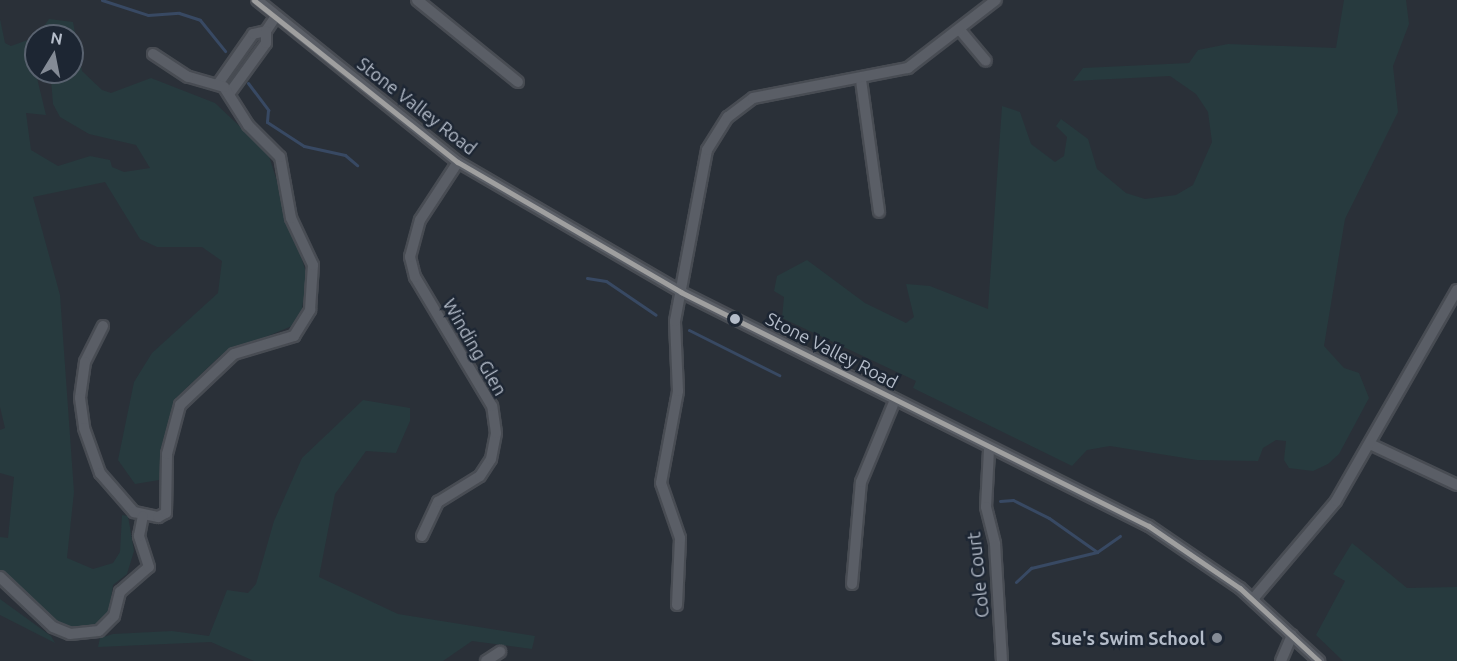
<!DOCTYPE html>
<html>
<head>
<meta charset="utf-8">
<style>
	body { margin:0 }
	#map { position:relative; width:1457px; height:661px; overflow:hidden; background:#2a3038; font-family:Ubuntu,sans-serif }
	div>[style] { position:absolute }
	.green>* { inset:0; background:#273a3e }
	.stream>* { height:3px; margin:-1.5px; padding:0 1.5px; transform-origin:1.5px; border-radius:1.5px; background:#384963 }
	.roads { filter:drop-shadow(2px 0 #484c53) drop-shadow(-2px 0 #484c53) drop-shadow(0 2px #484c53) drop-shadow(0 -2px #484c53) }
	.minor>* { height:10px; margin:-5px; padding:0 5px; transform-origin:5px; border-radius:5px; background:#5a5e66 }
	.bus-1>* { height:4.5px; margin:-2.25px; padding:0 2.25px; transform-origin:2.25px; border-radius:2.25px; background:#9f9f9f }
	.dots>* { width:16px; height:16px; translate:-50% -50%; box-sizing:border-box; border:3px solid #1d2633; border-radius:50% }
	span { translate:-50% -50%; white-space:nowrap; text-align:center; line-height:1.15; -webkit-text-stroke:5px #1d2633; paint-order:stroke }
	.street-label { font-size:18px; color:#b4bcc9 }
	.poi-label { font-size:18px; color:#b4bcc9; font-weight:700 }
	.right { translate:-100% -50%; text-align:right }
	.north { position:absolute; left:24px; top:24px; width:60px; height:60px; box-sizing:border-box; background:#1d2633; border:2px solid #59626f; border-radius:50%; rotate:10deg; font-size:16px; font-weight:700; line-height:24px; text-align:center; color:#b4bcc9 }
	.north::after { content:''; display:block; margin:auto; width:21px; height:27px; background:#848b96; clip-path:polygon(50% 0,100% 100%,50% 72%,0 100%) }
</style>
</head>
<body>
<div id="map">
	<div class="green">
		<i style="clip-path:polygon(1344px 0,1406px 0,1409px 24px,1393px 66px,1398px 112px,1345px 219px,1324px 346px,1344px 368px,1359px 373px,1369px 398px,1339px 454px,1328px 464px,1313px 471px,1289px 468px,1284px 460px,1286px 441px,1276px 440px,1263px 448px,1258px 461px,1197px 460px,1110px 446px,1087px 450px,1072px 466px,913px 388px,916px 381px,782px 318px,784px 297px,774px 291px,777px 276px,807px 260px,865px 303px,906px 323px,914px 317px,906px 284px,930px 286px,988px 309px,1002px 106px,1020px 112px,1031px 144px,1055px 162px,1064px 156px,1067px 137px,1056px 126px,1061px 119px,1088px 139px,1097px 169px,1126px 193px,1145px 199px,1176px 195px,1193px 185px,1212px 142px,1208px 112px,1196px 94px,1170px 76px,1073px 81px,1083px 68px,1189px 63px,1198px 50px,1228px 44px,1336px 48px)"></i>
		<i style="clip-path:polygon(evenodd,0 19px,5px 43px,11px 46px,36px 37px,36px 72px,72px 72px,72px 36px,37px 36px,49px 19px,73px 22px,82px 71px,102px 90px,111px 93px,151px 78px,215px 103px,268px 153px,307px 275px,301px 315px,292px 326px,220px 356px,174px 400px,159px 480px,135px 484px,118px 460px,134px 382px,152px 353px,218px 293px,222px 261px,202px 247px,157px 247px,140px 239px,105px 182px,33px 197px,60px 295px,74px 492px,67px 558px,93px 569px,113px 563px,120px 552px,122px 515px,128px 516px,134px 551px,127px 574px,113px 585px,108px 620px,76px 630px,61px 628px,0 573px,0 537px,8px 538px,14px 477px,0 473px,0 430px,5px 428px,0 407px,0 19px,37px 78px,51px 79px,53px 104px,60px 117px,89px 134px,136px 145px,150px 168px,124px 172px,112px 167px,110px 160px,90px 156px,58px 166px,31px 150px,26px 113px,46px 115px,37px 78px)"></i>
		<i style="clip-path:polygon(363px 400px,410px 408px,410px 421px,396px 453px,366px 451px,335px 494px,319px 577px,398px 614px,535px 636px,532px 649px,472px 641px,443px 661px,254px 661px,211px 642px,98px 647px,100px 638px,113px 634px,172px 631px,209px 636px,227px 590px,248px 593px,256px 584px,274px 521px,302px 458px)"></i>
		<i style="clip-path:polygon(1352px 543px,1407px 588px,1457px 587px,1457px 661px,1343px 661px,1316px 635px,1345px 581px,1333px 574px)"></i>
		<i style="clip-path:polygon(0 599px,51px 636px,55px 643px,0 615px)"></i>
	</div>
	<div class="stream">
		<i style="left:102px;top:0;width:48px;rotate:18.1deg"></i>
		<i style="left:148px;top:15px;width:31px;rotate:-4deg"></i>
		<i style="left:179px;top:13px;width:22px;rotate:18deg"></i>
		<i style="left:200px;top:20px;width:40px;rotate:51deg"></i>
		<i style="left:248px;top:83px;width:34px;rotate:53deg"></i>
		<i style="left:268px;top:110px;width:12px;rotate:95deg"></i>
		<i style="left:267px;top:122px;width:44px;rotate:33deg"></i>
		<i style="left:304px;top:146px;width:42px;rotate:12.4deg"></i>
		<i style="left:345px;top:155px;width:16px;rotate:40deg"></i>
		<i style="left:587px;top:278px;width:19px;rotate:9deg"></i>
		<i style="left:606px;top:281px;width:60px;rotate:34.2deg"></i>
		<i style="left:689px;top:330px;width:101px;rotate:26.6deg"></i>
		<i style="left:1000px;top:501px;width:13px;rotate:-4deg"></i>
		<i style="left:1013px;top:500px;width:40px;rotate:26.6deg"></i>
		<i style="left:1049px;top:518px;width:59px;rotate:35.3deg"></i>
		<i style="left:1097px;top:552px;width:28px;rotate:-35deg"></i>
		<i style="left:1016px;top:582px;width:21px;rotate:-43deg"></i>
		<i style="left:1031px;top:568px;width:68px;rotate:-13.6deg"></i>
	</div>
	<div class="roads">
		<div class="minor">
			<i style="left:257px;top:0;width:258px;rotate:38.9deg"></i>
			<i style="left:458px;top:162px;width:258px;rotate:30.2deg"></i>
			<i style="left:681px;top:292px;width:523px;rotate:26.57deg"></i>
			<i style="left:1149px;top:526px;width:110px;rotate:34.3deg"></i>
			<i style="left:1240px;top:588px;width:108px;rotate:42.7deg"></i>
			<i style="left:417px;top:0;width:130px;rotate:39.1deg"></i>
			<i style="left:960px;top:30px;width:40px;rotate:50deg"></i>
			<i style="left:861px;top:80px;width:133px;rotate:82.2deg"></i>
			<i style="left:218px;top:84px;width:61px;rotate:-55deg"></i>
			<i style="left:253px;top:34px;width:13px;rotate:-13deg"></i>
			<i style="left:266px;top:31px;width:18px;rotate:-56deg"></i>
			<i style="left:229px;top:94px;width:63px;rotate:-54deg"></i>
			<i style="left:266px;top:43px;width:12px;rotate:-90deg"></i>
			<i style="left:103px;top:326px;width:40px;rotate:116.6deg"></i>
			<i style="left:85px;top:362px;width:36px;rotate:98deg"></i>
			<i style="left:80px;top:398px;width:30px;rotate:82deg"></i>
			<i style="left:84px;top:428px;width:48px;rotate:70.4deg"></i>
			<i style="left:100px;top:473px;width:52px;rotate:48.9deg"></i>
			<i style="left:134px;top:512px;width:25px;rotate:12deg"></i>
			<i style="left:158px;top:517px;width:9px;rotate:-27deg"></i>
			<i style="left:166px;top:513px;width:59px;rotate:-89deg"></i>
			<i style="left:167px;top:454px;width:51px;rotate:-75.1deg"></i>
			<i style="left:180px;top:405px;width:74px;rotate:-43.4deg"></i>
			<i style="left:234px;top:354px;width:63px;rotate:-16.7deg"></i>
			<i style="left:294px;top:336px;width:31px;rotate:-58deg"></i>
			<i style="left:310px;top:310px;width:45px;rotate:-86.2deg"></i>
			<i style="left:313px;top:265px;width:52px;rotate:-115.1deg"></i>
			<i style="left:291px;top:218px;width:62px;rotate:-100.2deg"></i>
			<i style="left:280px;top:157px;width:45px;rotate:-135deg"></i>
			<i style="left:248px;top:125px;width:45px;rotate:-122.3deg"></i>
			<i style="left:224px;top:87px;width:37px;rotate:-164deg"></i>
			<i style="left:188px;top:77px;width:42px;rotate:-146.7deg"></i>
			<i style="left:1372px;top:445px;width:94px;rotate:25.2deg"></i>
			<i style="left:989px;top:450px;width:57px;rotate:93deg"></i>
			<i style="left:986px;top:507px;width:38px;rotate:76deg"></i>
			<i style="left:995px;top:544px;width:117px;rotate:86.6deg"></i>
			<i style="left:422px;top:536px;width:38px;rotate:-65deg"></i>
			<i style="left:438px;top:502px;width:49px;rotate:-31.8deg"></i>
			<i style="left:480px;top:476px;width:20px;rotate:-57deg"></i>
			<i style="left:491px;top:459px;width:26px;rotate:-79deg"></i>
			<i style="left:496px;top:433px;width:27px;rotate:-98deg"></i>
			<i style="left:492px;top:406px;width:150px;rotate:-120.8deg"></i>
			<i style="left:415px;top:277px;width:21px;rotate:-104deg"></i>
			<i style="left:410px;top:257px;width:38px;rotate:-75deg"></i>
			<i style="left:420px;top:220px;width:69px;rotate:-56.8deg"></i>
			<i style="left:0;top:577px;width:73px;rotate:43.3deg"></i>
			<i style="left:53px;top:627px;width:18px;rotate:22deg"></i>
			<i style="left:70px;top:634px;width:29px;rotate:-6deg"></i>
			<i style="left:99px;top:631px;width:21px;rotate:-45deg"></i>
			<i style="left:114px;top:616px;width:25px;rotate:-76deg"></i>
			<i style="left:120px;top:592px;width:38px;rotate:-41deg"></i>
			<i style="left:149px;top:567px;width:33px;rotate:-108deg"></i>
			<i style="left:139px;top:536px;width:20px;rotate:-79deg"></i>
			<i style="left:852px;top:584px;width:102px;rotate:-85deg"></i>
			<i style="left:861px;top:482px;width:89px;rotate:-67.5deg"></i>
			<i style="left:1253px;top:599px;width:128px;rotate:-49.7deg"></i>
			<i style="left:1336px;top:501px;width:243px;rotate:-60.2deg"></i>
			<i style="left:677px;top:605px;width:67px;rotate:-87.4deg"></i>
			<i style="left:680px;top:538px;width:58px;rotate:-109.1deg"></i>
			<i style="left:661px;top:483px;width:94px;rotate:-79.5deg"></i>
			<i style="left:678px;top:391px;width:70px;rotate:-92.5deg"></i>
			<i style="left:675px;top:321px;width:174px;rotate:-79.4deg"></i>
			<i style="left:707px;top:150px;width:39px;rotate:-58deg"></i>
			<i style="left:728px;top:117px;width:31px;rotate:-37deg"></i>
			<i style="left:753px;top:98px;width:158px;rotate:-11deg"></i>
			<i style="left:908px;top:68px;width:111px;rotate:-37.7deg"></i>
			<i style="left:486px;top:661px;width:17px;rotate:-33deg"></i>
			<i style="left:1281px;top:661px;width:28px;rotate:-67deg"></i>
		</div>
	</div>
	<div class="bus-1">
		<i style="left:254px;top:0;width:260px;rotate:38.5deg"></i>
		<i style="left:458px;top:162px;width:258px;rotate:30.2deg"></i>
		<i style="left:681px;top:292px;width:523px;rotate:26.57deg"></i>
		<i style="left:1149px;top:526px;width:110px;rotate:34.3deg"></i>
		<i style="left:1240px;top:588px;width:108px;rotate:42.7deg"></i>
	</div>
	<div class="dots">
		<i style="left:735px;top:319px;background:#b4bcc9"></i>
		<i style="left:1217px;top:638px;background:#848b96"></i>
	</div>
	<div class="street-label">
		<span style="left:417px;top:106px;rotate:38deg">Stone Valley Road</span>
		<span style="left:475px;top:347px;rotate:60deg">Winding Glen</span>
		<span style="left:832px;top:350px;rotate:27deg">Stone Valley Road</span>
		<span style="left:978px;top:575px;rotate:-96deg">Cole Court</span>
	</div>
	<div class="poi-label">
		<span class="right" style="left:1205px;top:638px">Sue's Swim School</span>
	</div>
	<div class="north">N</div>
</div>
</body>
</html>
